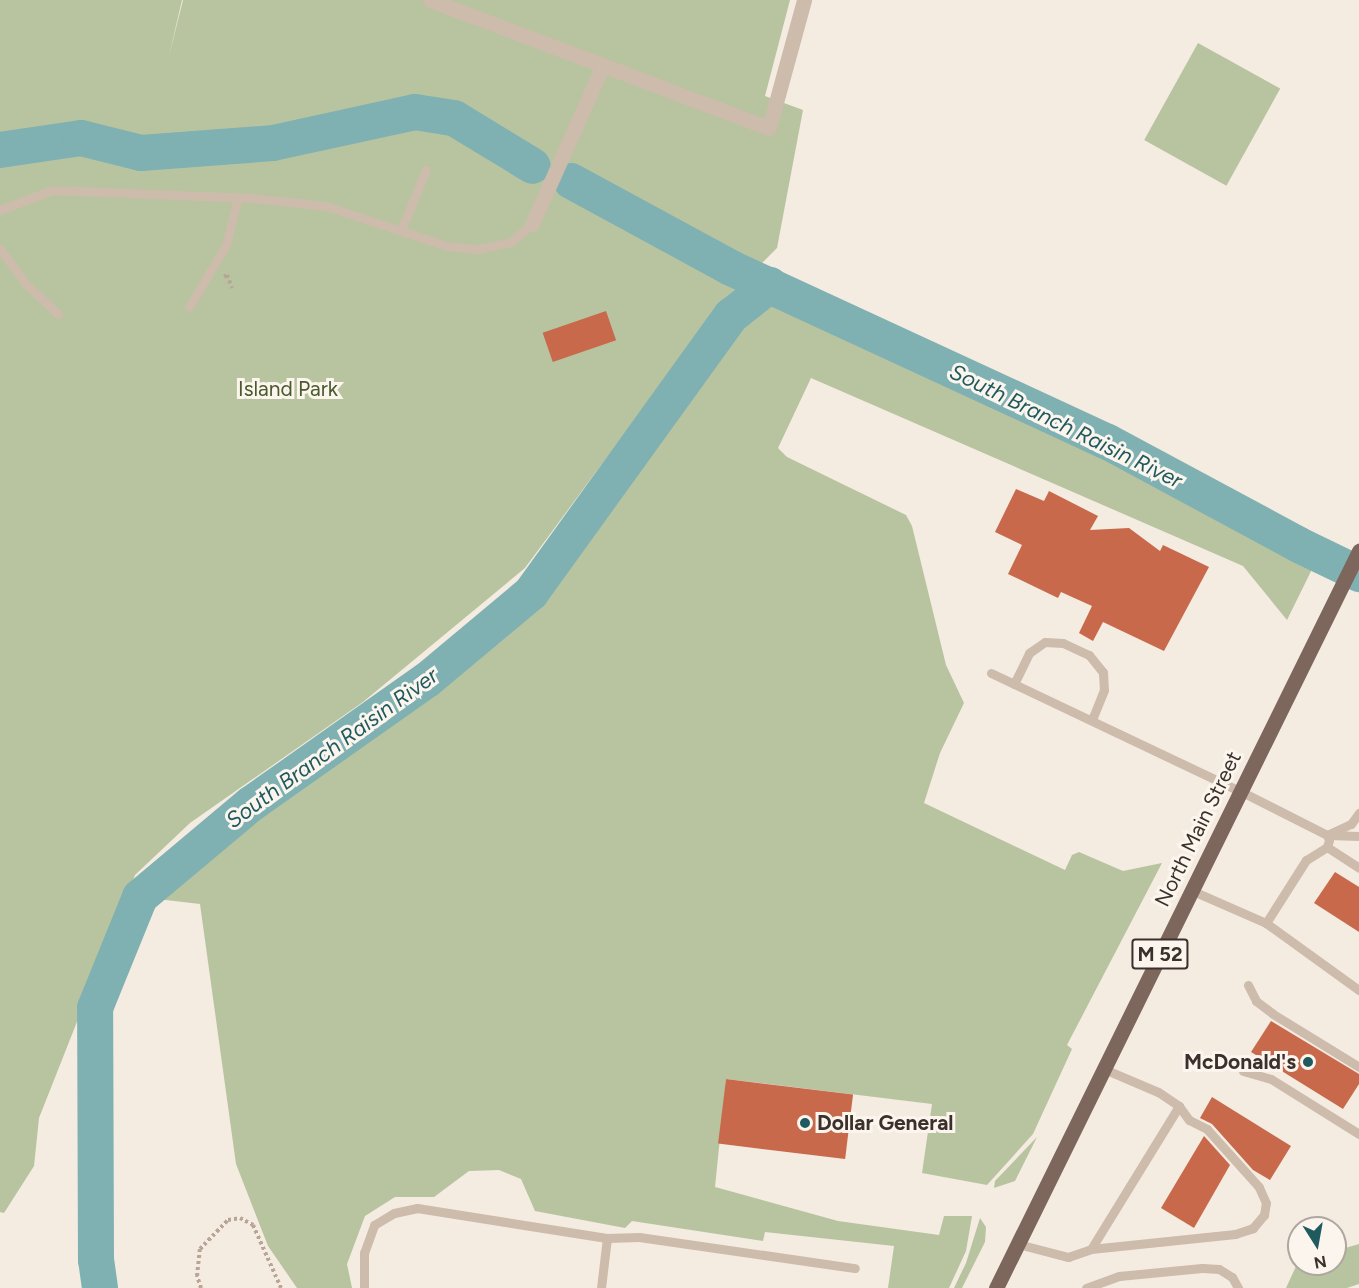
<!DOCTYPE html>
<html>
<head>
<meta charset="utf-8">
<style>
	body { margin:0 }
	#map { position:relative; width:1359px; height:1288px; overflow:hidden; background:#f4ebe1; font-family:Figtree,sans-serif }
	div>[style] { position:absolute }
	.green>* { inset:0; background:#b8c4a0; transform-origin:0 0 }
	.river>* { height:36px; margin:-18px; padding:0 18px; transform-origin:18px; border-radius:18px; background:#7fb0b2 }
	.building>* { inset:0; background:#c8694b; transform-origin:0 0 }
	.path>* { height:4px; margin-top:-2px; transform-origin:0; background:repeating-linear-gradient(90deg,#b9a596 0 3px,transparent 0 6px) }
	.lane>* { height:9px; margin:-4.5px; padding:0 4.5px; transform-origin:4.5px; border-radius:4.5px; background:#cdbbac }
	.street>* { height:15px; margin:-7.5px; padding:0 7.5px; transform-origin:7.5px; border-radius:7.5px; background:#cdbbac }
	.primary>* { height:15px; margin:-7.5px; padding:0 7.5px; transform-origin:7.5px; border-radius:7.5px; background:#7d675c }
	.dots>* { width:16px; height:16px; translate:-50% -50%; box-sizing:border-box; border:3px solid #fbf5ee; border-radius:50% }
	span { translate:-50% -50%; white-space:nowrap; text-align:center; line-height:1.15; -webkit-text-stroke:6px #fbf5ee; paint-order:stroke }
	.shield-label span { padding:2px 4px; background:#fbf5ee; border:2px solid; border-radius:4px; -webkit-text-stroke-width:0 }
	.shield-label { font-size:20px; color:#3b302b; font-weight:700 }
	.park-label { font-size:21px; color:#4a5a2e }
	.street-label { font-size:21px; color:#3b302b }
	.poi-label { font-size:21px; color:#3b302b; font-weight:700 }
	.right { translate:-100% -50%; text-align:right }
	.left { translate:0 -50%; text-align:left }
	.water-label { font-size:22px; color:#1f5a5e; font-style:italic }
	.north { position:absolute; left:1287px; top:1216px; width:60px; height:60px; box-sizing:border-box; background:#fbf5ee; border:2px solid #aea6a0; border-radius:50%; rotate:169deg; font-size:16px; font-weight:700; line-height:24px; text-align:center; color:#3b302b }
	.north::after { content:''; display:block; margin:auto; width:21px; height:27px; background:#1f5a5e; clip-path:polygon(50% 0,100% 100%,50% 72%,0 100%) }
</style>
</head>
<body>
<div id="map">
	<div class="green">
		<i style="clip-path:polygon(0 0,182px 0,169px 56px,183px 0,790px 0,765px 96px,803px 110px,777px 248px,717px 308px,525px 568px,363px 702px,190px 823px,135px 875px,39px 1118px,34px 1166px,4px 1213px,0 1212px,0 162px,104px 144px,81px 138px,0 150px)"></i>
		<i style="left:1198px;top:43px;width:94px;height:111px;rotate:29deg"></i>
		<i style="clip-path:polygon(770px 285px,1108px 442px,1319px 555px,1287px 620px,1243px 566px,811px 378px,778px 448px,787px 457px,906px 515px,912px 526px,946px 665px,964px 703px,940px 753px,924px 803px,1065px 870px,1072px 855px,1079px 852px,1123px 871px,1162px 863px,1067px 1045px,1072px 1049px,1033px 1134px,987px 1185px,922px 1173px,932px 1104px,726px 1079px,715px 1187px,838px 1221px,939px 1235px,944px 1216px,972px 1216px,966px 1251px,949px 1288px,888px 1288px,894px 1246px,765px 1232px,763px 1241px,632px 1221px,625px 1228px,535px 1211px,521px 1179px,499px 1170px,469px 1171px,434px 1197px,395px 1197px,365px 1216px,347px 1264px,352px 1288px,297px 1288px,268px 1246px,236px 1164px,200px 904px,140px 897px,251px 804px,427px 680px,531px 593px,731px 316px)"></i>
		<i style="clip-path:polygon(1037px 1137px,1015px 1181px,994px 1188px,995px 1181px)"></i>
		<i style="clip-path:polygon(980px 1218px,986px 1227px,985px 1242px,962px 1288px,954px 1288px,966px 1263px)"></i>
		<i style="clip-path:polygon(1359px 1244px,1359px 1284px,1347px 1288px,1286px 1288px,1298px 1262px,1335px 1264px,1335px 1251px)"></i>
	</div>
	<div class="river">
		<i style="left:0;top:150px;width:82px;rotate:-8.4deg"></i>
		<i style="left:81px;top:138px;width:62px;rotate:14deg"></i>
		<i style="left:141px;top:153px;width:132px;rotate:-4.3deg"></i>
		<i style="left:273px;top:143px;width:145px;rotate:-12.3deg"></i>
		<i style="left:415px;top:112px;width:39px;rotate:9deg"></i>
		<i style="left:454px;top:118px;width:92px;rotate:31.3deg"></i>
		<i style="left:571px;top:181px;width:182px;rotate:28.5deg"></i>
		<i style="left:731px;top:268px;width:415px;rotate:24.8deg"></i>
		<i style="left:1108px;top:442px;width:217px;rotate:28.3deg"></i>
		<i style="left:1299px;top:545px;width:67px;rotate:25.8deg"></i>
		<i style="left:100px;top:1288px;width:28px;rotate:-98deg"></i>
		<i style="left:96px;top:1260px;width:252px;rotate:-90.2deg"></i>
		<i style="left:95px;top:1008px;width:120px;rotate:-67.9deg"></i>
		<i style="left:140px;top:897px;width:145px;rotate:-40deg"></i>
		<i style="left:251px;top:804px;width:215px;rotate:-35.2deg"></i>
		<i style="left:427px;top:680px;width:136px;rotate:-39.9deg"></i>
		<i style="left:531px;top:593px;width:342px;rotate:-54.2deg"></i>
		<i style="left:731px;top:316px;width:50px;rotate:-38.5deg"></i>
	</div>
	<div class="building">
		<i style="left:606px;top:311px;width:31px;height:67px;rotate:71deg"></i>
		<i style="clip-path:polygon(1016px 489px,1044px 501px,1049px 491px,1098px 516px,1090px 530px,1129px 528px,1160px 551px,1163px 545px,1209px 567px,1164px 651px,1103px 622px,1093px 641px,1079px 633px,1092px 606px,1061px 592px,1058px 598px,1008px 574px,1022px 545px,995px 532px)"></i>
		<i style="clip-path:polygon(1335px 872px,1359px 887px,1359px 932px,1314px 903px)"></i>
		<i style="clip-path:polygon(1271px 1021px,1359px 1074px,1359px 1084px,1343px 1109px,1251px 1052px)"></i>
		<i style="left:726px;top:1079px;width:128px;height:65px;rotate:7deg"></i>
		<i style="clip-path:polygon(1212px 1097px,1291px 1146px,1270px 1180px,1253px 1170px,1212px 1124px,1200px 1118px)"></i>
		<i style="clip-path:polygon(1204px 1136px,1230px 1165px,1194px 1228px,1161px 1208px)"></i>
	</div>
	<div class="path">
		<i style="left:224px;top:277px;width:4px;rotate:-34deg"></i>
		<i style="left:227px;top:275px;width:14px;rotate:69deg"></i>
		<i style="left:201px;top:1288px;width:13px;rotate:-108deg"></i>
		<i style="left:197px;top:1276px;width:27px;rotate:-84deg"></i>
		<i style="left:200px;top:1249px;width:40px;rotate:-46deg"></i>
		<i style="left:228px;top:1220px;width:12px;rotate:-9deg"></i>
		<i style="left:240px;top:1218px;width:15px;rotate:28deg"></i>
		<i style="left:253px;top:1225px;width:69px;rotate:66deg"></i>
	</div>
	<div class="lane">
		<i style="left:0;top:210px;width:56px;rotate:-21deg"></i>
		<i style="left:52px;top:190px;width:200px;rotate:2.3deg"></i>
		<i style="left:252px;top:198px;width:74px;rotate:6.2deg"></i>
		<i style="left:326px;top:206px;width:127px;rotate:18.3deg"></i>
		<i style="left:447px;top:246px;width:31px;rotate:6deg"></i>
		<i style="left:478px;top:249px;width:34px;rotate:-12deg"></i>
		<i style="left:511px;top:242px;width:28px;rotate:-41deg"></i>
		<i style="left:401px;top:230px;width:65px;rotate:-67.4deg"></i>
		<i style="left:0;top:249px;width:44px;rotate:53.4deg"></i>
		<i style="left:26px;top:284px;width:44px;rotate:43.2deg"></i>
		<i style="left:189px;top:307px;width:72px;rotate:-59.2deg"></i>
		<i style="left:226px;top:245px;width:49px;rotate:-76deg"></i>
		<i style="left:991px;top:673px;width:276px;rotate:25.4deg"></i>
		<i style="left:1240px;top:791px;width:97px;rotate:26.8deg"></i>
		<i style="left:1327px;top:835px;width:5px;rotate:68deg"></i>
		<i style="left:1329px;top:840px;width:7px;rotate:106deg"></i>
		<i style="left:1327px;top:847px;width:25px;rotate:148deg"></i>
		<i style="left:1306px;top:860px;width:75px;rotate:122.4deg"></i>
		<i style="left:1266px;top:923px;width:82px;rotate:-156.3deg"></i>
		<i style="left:1014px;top:684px;width:34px;rotate:-64deg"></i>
		<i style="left:1029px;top:653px;width:19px;rotate:-35deg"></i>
		<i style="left:1045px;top:642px;width:18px;rotate:3deg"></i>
		<i style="left:1063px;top:643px;width:29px;rotate:25deg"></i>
		<i style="left:1089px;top:655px;width:22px;rotate:51deg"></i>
		<i style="left:1103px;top:672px;width:18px;rotate:87deg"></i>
		<i style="left:1104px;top:690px;width:32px;rotate:112deg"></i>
		<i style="left:1327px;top:835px;width:26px;rotate:-25deg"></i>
		<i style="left:1351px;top:824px;width:14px;rotate:-54deg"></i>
		<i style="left:1329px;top:835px;width:30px;rotate:2deg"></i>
		<i style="left:1327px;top:847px;width:38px;rotate:33deg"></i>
		<i style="left:1266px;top:923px;width:115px;rotate:35.8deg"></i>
		<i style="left:1248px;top:985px;width:18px;rotate:63deg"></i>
		<i style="left:1256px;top:1001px;width:21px;rotate:37deg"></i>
		<i style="left:1273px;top:1014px;width:101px;rotate:31.6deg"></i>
		<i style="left:1243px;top:1071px;width:29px;rotate:16deg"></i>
		<i style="left:1271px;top:1079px;width:104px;rotate:32deg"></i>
		<i style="left:1018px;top:1244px;width:52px;rotate:14.6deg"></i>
		<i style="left:1068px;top:1257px;width:24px;rotate:-19deg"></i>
		<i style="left:1091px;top:1249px;width:168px;rotate:-58.4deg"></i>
		<i style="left:1179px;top:1106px;width:25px;rotate:-146deg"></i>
		<i style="left:1158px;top:1092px;width:59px;rotate:-156.9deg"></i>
		<i style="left:1091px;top:1249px;width:145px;rotate:-5.9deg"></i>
		<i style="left:1235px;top:1234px;width:19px;rotate:-18deg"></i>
		<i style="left:1253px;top:1228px;width:17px;rotate:-50deg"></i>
		<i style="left:1264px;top:1215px;width:12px;rotate:-81deg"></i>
		<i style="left:1266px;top:1203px;width:17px;rotate:-114deg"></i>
		<i style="left:1259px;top:1187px;width:78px;rotate:-131.9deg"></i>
		<i style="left:1207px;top:1129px;width:20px;rotate:-153deg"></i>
		<i style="left:1189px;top:1120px;width:17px;rotate:-126deg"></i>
		<i style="left:364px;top:1288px;width:35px;rotate:-90deg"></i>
		<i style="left:364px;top:1253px;width:30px;rotate:-70deg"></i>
		<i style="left:374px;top:1225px;width:23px;rotate:-31deg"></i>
		<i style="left:394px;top:1213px;width:24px;rotate:-12deg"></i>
		<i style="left:417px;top:1208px;width:192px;rotate:9deg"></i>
		<i style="left:607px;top:1238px;width:32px;rotate:-2deg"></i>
		<i style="left:639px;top:1237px;width:218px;rotate:8.2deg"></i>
		<i style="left:601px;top:1288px;width:50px;rotate:-83.2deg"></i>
		<i style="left:1086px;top:1288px;width:35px;rotate:-20deg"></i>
		<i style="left:1119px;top:1276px;width:83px;rotate:-5.5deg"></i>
		<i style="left:1202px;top:1268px;width:17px;rotate:3deg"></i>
		<i style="left:1219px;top:1269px;width:15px;rotate:32deg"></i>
		<i style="left:1232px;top:1277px;width:13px;rotate:61deg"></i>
	</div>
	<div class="street">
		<i style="left:430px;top:0;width:362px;rotate:20.7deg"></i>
		<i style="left:769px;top:128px;width:133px;rotate:-74.7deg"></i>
		<i style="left:532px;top:224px;width:174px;rotate:-65.9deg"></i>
	</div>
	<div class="primary">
		<i style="left:996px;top:1288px;width:822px;rotate:-63.78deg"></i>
	</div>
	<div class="dots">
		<i style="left:1308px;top:1062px;background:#1f5a5e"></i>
		<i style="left:805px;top:1123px;background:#1f5a5e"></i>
	</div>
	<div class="shield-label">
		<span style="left:1160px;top:954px">M 52</span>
	</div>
	<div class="park-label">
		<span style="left:288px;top:389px">Island Park</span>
	</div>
	<div class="street-label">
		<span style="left:1198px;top:829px;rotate:-64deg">North Main Street</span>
	</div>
	<div class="poi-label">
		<span class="right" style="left:1296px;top:1062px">McDonald's</span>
		<span class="left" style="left:817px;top:1123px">Dollar General</span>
	</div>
	<div class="water-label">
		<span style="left:1066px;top:426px;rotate:26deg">South Branch Raisin River</span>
		<span style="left:332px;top:748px;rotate:-36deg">South Branch Raisin River</span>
	</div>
	<div class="north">N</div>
</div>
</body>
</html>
